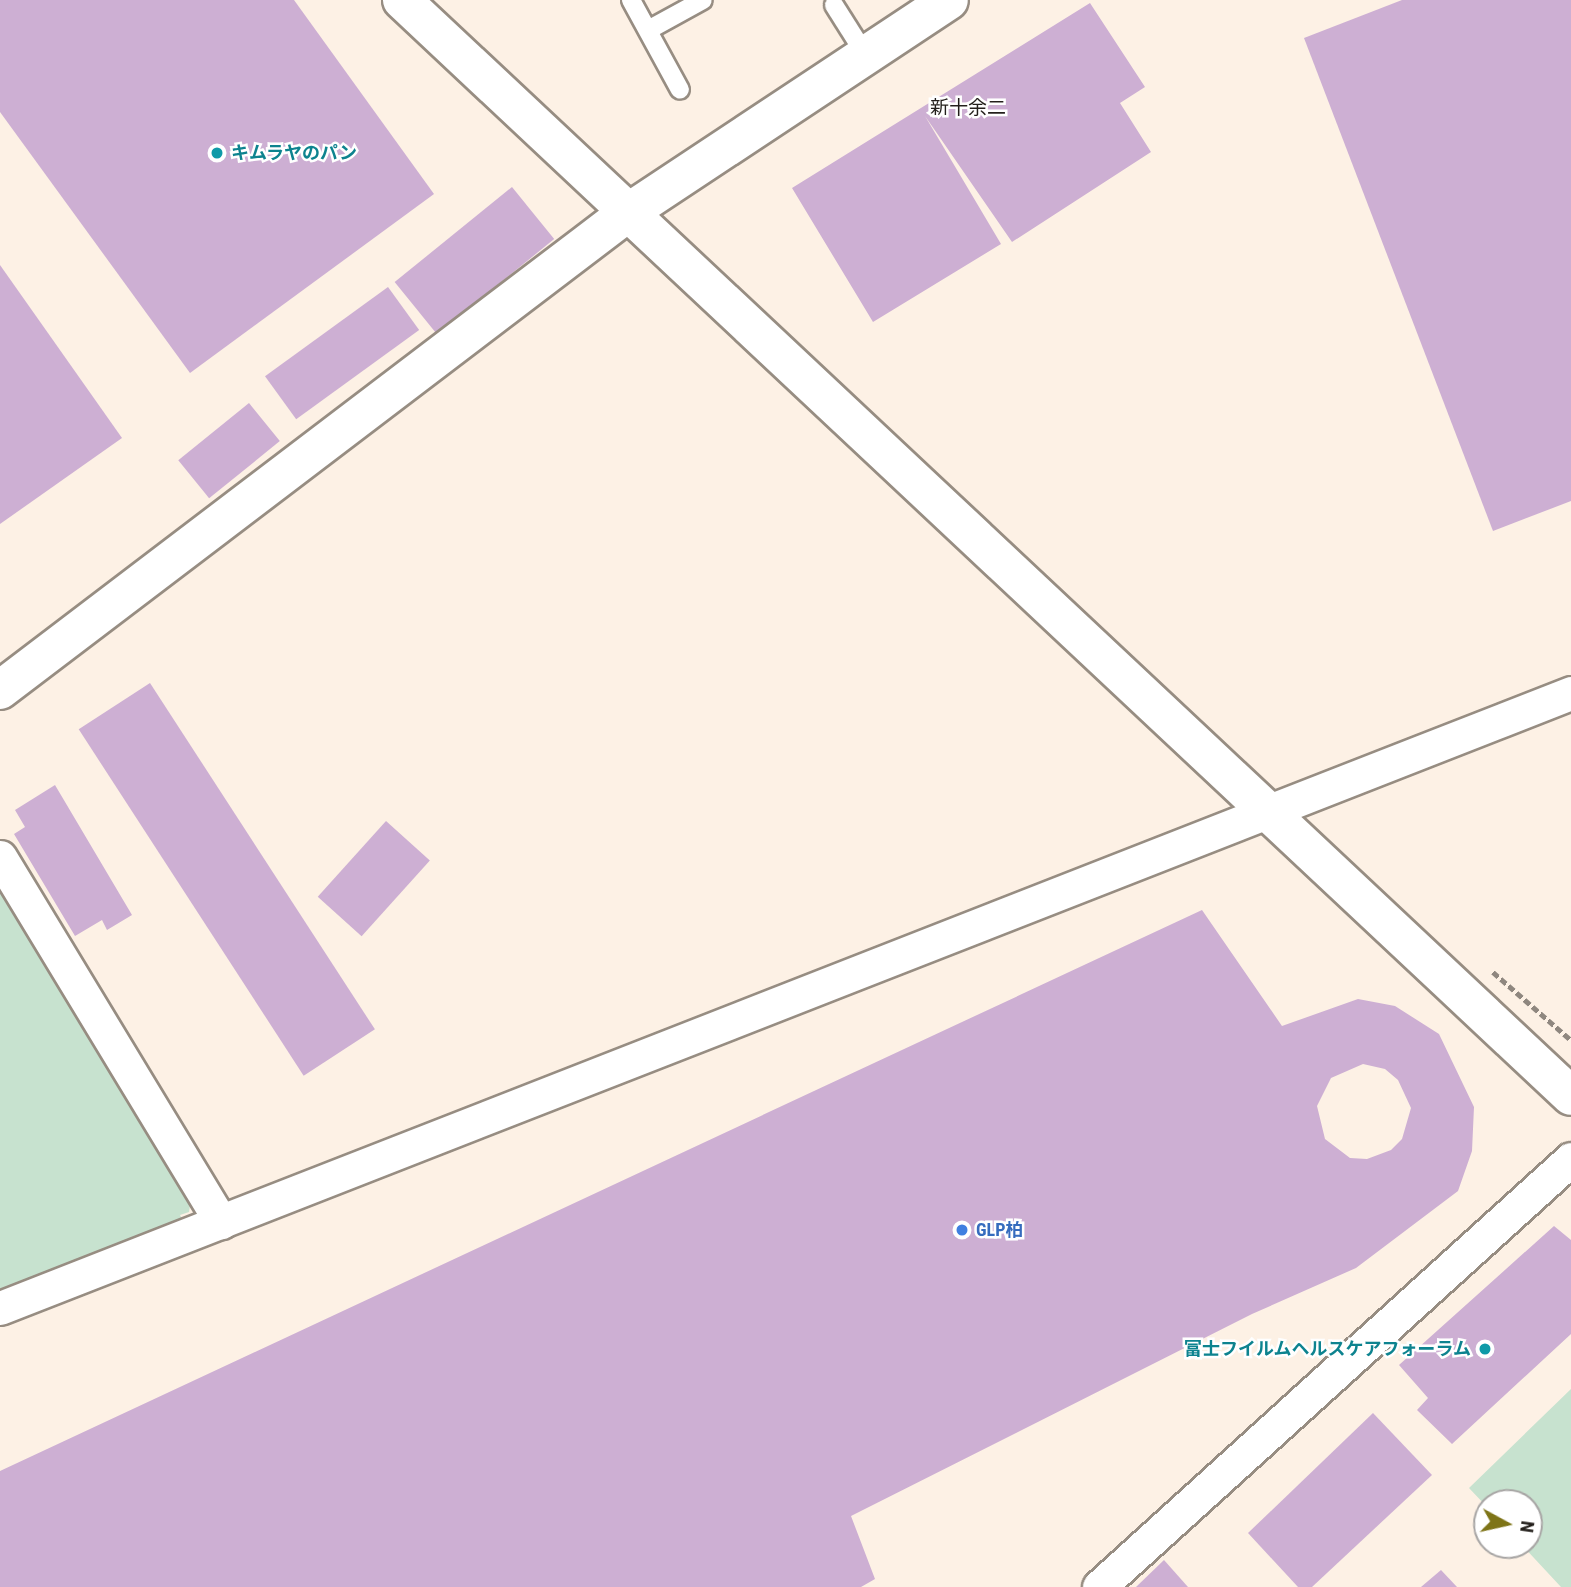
<!DOCTYPE html>
<html>
<head>
<meta charset="utf-8">
<style>
	body { margin:0 }
	#map { position:relative; width:1571px; height:1587px; overflow:hidden; background:#fdf1e5; font-family:"Roboto Condensed","Noto Sans JP",sans-serif }
	div>[style] { position:absolute }
	.green>* { inset:0; background:#c7e2cf }
	.building>* { inset:0; background:#cdafd3; transform-origin:0 0 }
	.path>* { height:4.5px; margin-top:-2.25px; transform-origin:0; background:repeating-linear-gradient(90deg,#8f877f 0 7px,transparent 0 10.5px) }
	.roads { filter:drop-shadow(2px 0 #978d82) drop-shadow(-2px 0 #978d82) drop-shadow(0 2px #978d82) drop-shadow(0 -2px #978d82) }
	.service>* { height:18px; margin:-9px; padding:0 9px; transform-origin:9px; border-radius:9px; background:#fff }
	.minor>* { height:33px; margin:-16.5px; padding:0 16.5px; transform-origin:16.5px; border-radius:16.5px; background:#fff }
	.tertiary>* { height:38px; margin:-19px; padding:0 19px; transform-origin:19px; border-radius:19px; background:#fff }
	.dots>* { width:19px; height:19px; translate:-50% -50%; box-sizing:border-box; border:4px solid #fff; border-radius:50% }
	span { translate:-50% -50%; white-space:nowrap; text-align:center; line-height:1.15; -webkit-text-stroke:5px #fff; paint-order:stroke }
	.culture-label { font-size:18px; color:#0d838f; font-weight:700 }
	.left { translate:0 -50%; text-align:left }
	.right { translate:-100% -50%; text-align:right }
	.shop-label { font-size:18px; color:#366cbe; font-weight:700 }
	.neighbourhood-label { font-size:19px; color:#231f1b }
	.north { position:absolute; left:1473px; top:1489px; width:70px; height:70px; box-sizing:border-box; background:#fff; border:2px solid #a7a5a4; border-radius:50%; rotate:98deg; font-size:19px; font-weight:700; line-height:28px; text-align:center; color:#231f1b }
	.north::after { content:''; display:block; margin:auto; width:24px; height:32px; background:#7e7417; clip-path:polygon(50% 0,100% 100%,50% 72%,0 100%) }
</style>
</head>
<body>
<div id="map">
	<div class="green">
		<i style="clip-path:polygon(0 891px,191px 1199px,189px 1212px,180px 1215px,185px 1225px,0 1295px)"></i>
		<i style="clip-path:polygon(1571px 1389px,1571px 1587px,1561px 1587px,1522px 1545px,1529px 1545px,1529px 1503px,1487px 1503px,1487px 1507px,1469px 1488px)"></i>
	</div>
	<div class="building">
		<i style="clip-path:polygon(0 0,294px 0,434px 194px,190px 373px,0 112px)"></i>
		<i style="clip-path:polygon(1402px 0,1571px 0,1571px 501px,1493px 531px,1304px 38px)"></i>
		<i style="clip-path:polygon(1090px 3px,1145px 87px,1120px 103px,1151px 152px,1012px 242px,925px 116px,1001px 244px,873px 322px,792px 188px)"></i>
		<i style="left:512px;top:187px;width:67px;height:151px;rotate:51deg"></i>
		<i style="clip-path:polygon(0 265px,122px 438px,0 524px)"></i>
		<i style="left:388px;top:287px;width:53px;height:152px;rotate:54deg"></i>
		<i style="left:249px;top:403px;width:49px;height:91px;rotate:51deg"></i>
		<i style="left:150px;top:683px;width:413px;height:85px;rotate:57deg"></i>
		<i style="clip-path:polygon(55px 785px,132px 915px,107px 930px,102px 920px,75px 936px,14px 834px,25px 827px,15px 810px)"></i>
		<i style="left:386px;top:821px;width:59px;height:102px;rotate:42deg"></i>
		<i style="clip-path:polygon(evenodd,1202px 910px,1282px 1026px,1358px 999px,1395px 1006px,1439px 1034px,1474px 1107px,1472px 1151px,1458px 1191px,1356px 1268px,1252px 1314px,851px 1516px,875px 1579px,861px 1587px,0 1587px,0 1471px,1202px 910px,1363px 1064px,1385px 1069px,1398px 1080px,1411px 1108px,1402px 1139px,1391px 1150px,1367px 1159px,1350px 1158px,1325px 1139px,1317px 1106px,1331px 1078px,1363px 1064px)"></i>
		<i style="clip-path:polygon(1554px 1226px,1571px 1240px,1571px 1334px,1452px 1444px,1417px 1410px,1428px 1398px,1399px 1365px)"></i>
		<i style="clip-path:polygon(1373px 1413px,1432px 1475px,1312px 1587px,1298px 1587px,1248px 1533px)"></i>
		<i style="clip-path:polygon(1164px 1560px,1188px 1587px,1136px 1587px)"></i>
		<i style="clip-path:polygon(1441px 1570px,1457px 1587px,1421px 1587px)"></i>
	</div>
	<div class="path">
		<i style="left:1493px;top:972px;width:103px;rotate:41.1deg"></i>
	</div>
	<div class="roads">
		<div class="service">
			<i style="left:631px;top:0;width:102px;rotate:61.4deg"></i>
			<i style="left:834px;top:5px;width:58px;rotate:57.7deg"></i>
			<i style="left:650px;top:29px;width:60px;rotate:-28.7deg"></i>
		</div>
		<div class="minor">
			<i style="left:0;top:857px;width:427px;rotate:58.8deg"></i>
			<i style="left:0;top:1308px;width:1687px;rotate:-21.38deg"></i>
			<i style="left:1099px;top:1587px;width:637px;rotate:-42.2deg"></i>
		</div>
		<div class="tertiary">
			<i style="left:402px;top:0;width:1602px;rotate:43.15deg"></i>
			<i style="left:0;top:690px;width:786px;rotate:-37.25deg"></i>
			<i style="left:626px;top:214px;width:387px;rotate:-33.5deg"></i>
		</div>
	</div>
	<div class="dots">
		<i style="left:217px;top:153px;background:#0f9aa8"></i>
		<i style="left:962px;top:1230px;background:#3f7fe0"></i>
		<i style="left:1485px;top:1349px;background:#0f9aa8"></i>
	</div>
	<div class="culture-label">
		<span class="left" style="left:231px;top:153px">キムラヤのパン</span>
		<span class="right" style="left:1471px;top:1349px">富士フイルムヘルスケアフォーラム</span>
	</div>
	<div class="shop-label">
		<span class="left" style="left:976px;top:1230px">GLP柏</span>
	</div>
	<div class="neighbourhood-label">
		<span style="left:968px;top:108px">新十余二</span>
	</div>
	<div class="north">N</div>
</div>
</body>
</html>
